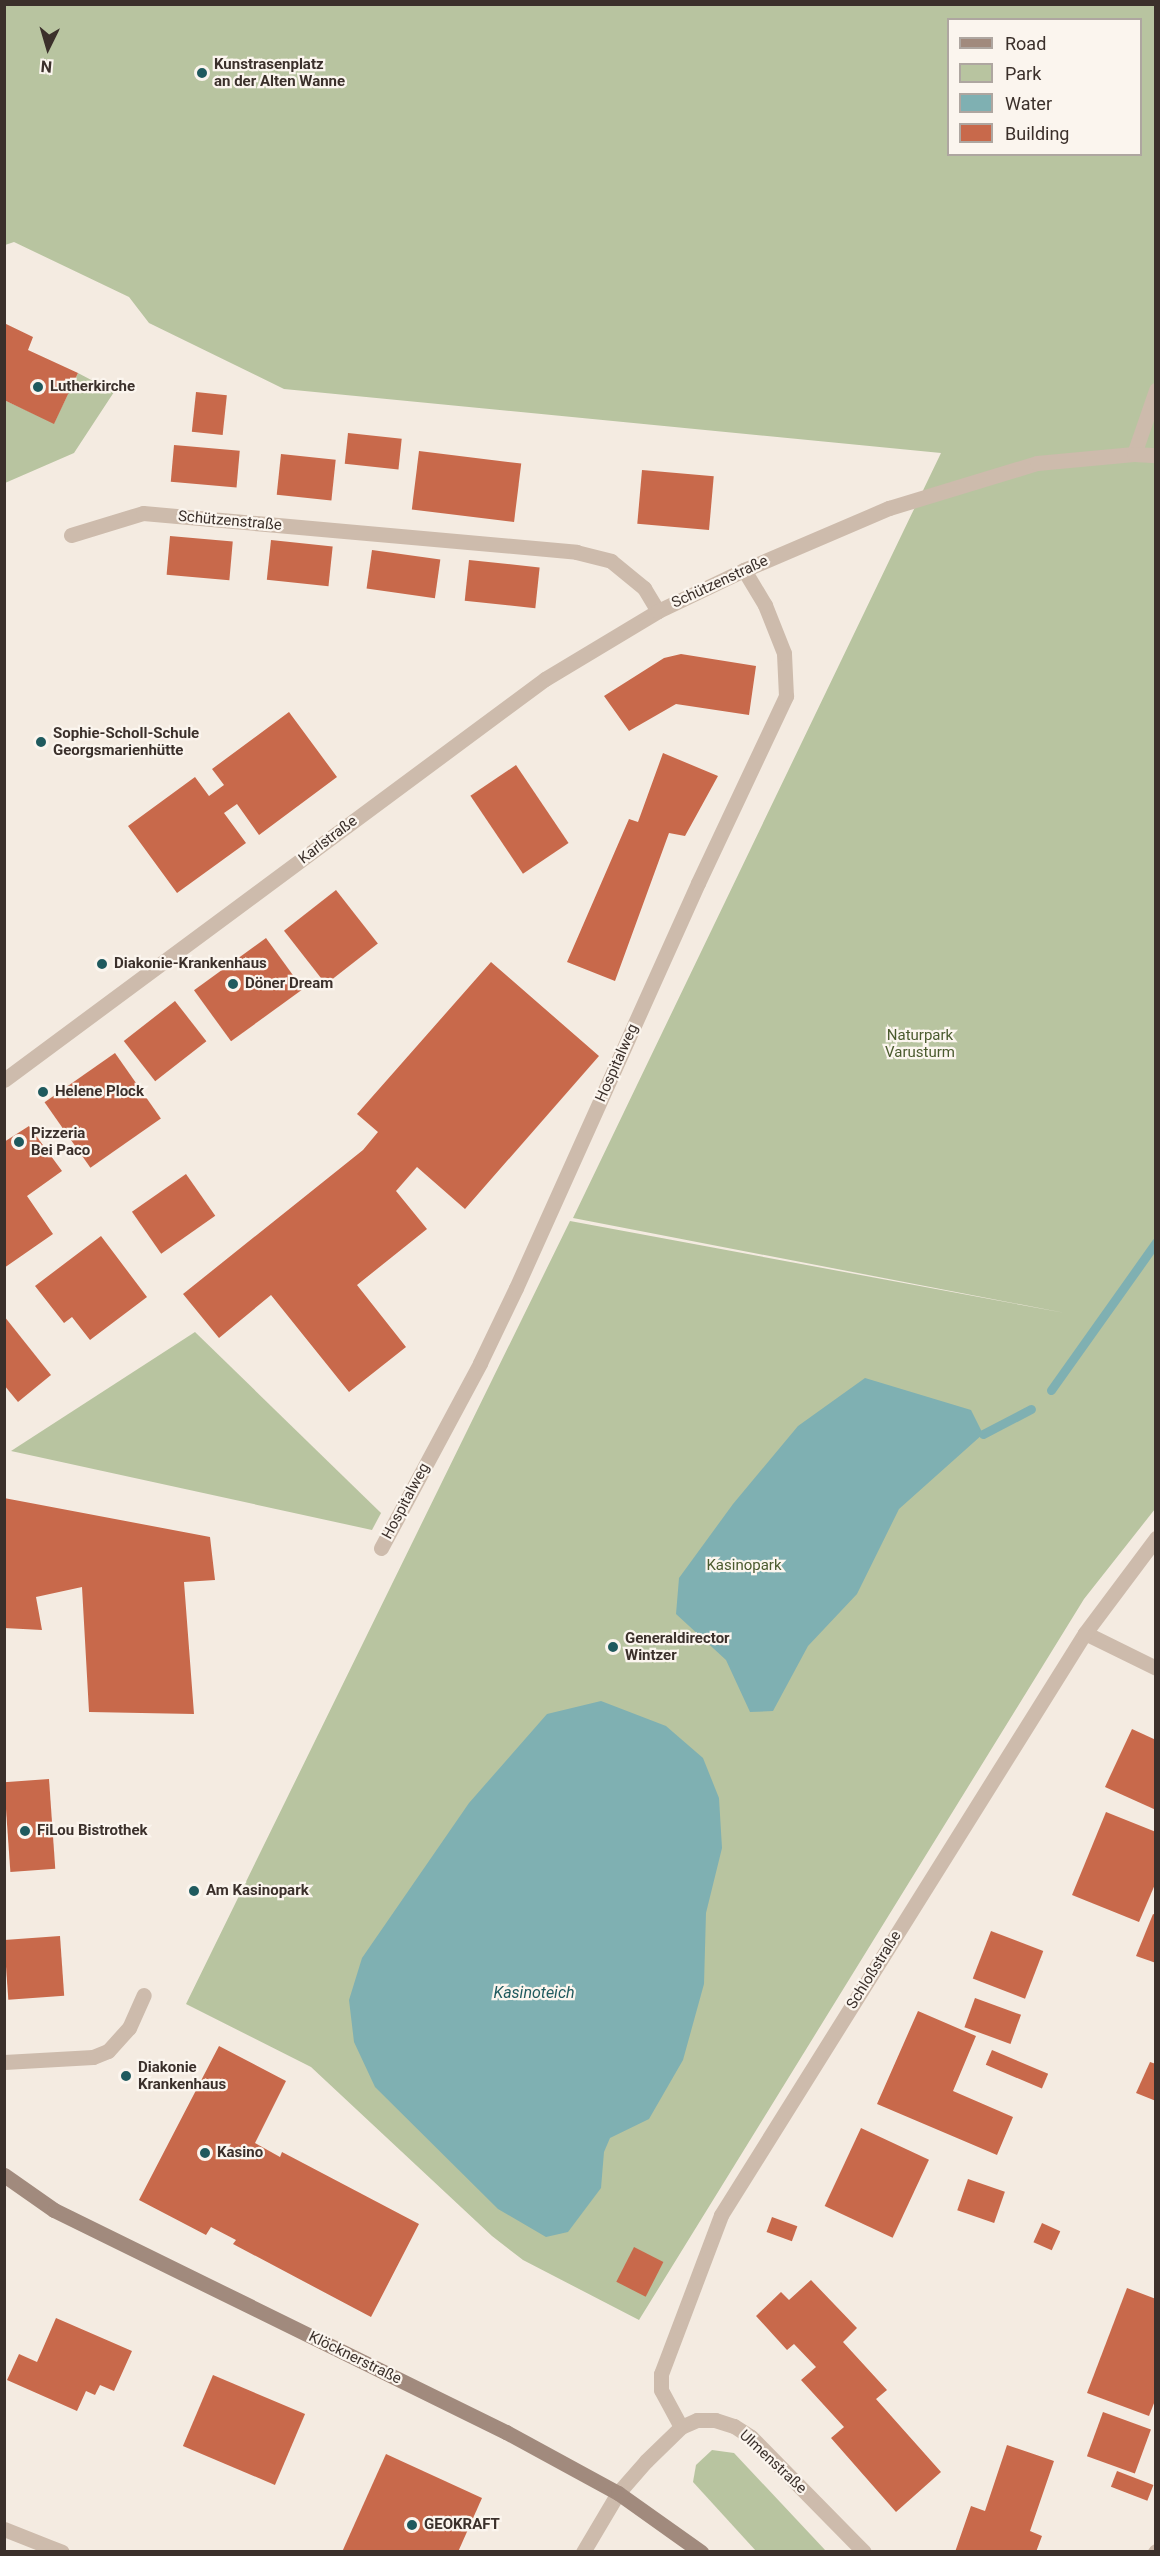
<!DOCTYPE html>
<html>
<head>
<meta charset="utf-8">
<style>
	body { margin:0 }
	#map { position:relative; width:1160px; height:2556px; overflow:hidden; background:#f4ebe1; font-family:Roboto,sans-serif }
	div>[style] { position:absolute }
	.green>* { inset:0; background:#b8c4a0 }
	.water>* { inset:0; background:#7fb0b2 }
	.stream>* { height:9px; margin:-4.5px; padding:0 4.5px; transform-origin:4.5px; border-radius:4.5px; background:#7fb0b2 }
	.building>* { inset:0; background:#c8694b; transform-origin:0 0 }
	.street>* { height:15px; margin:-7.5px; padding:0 7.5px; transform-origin:7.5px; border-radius:7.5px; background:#cdbbac }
	.secondary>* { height:15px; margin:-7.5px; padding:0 7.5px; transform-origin:7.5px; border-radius:7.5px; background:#a18a7d }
	.dots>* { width:16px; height:16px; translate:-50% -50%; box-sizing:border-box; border:3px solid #fbf5ee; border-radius:50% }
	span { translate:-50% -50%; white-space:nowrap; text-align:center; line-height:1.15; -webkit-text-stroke:4.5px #fbf5ee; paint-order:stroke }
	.poi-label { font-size:15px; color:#3b302b; font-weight:700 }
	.left { translate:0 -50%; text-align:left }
	.street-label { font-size:15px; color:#3b302b }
	.park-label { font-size:15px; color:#4a5a2e }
	.water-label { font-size:16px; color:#1f5a5e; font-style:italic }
	.frame { position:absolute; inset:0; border:6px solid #3b302b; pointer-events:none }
	.legend { position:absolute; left:947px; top:18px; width:195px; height:138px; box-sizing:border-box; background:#fbf5ee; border:2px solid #aea6a0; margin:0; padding:8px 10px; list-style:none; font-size:18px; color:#3b302b }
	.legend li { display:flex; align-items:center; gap:12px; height:30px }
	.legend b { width:30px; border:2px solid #aea6a0 }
	.north { position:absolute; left:18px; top:18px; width:60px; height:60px; -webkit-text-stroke:4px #fbf5ee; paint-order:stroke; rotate:185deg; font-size:16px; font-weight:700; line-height:24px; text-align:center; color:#3b302b }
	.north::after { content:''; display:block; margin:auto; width:21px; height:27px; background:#3b302b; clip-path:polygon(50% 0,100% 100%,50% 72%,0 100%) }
</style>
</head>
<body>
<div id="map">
	<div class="green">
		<i style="clip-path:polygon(evenodd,5px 5px,1155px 5px,1155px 1509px,1084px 1599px,639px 2320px,523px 2260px,492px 2236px,311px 2067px,186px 2004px,570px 1221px,1065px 1313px,573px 1218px,941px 453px,284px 389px,149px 323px,129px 297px,14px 242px,5px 245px,5px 5px,948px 20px,1140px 20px,1140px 154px,948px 154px,948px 20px)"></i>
		<i style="clip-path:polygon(78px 373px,114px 392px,74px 453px,5px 483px,4px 400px,54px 423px)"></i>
		<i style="clip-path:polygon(195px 1332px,381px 1513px,372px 1530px,11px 1451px)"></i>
		<i style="clip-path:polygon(712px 2450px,734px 2453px,826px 2551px,756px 2551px,693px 2482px,696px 2465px)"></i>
	</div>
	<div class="water">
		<i style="clip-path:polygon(865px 1378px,971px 1410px,983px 1434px,899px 1509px,857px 1594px,808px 1646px,773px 1711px,750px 1712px,726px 1660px,676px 1614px,679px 1578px,733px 1504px,798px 1426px)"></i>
		<i style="clip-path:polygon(601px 1701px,666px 1726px,703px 1758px,719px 1798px,722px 1848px,706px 1913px,704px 1984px,683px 2060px,649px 2119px,610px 2138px,604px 2152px,601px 2188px,568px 2232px,546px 2237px,498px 2209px,375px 2087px,354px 2042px,349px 2000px,362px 1958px,469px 1803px,547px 1714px)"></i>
	</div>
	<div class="stream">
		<i style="left:1051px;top:1390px;width:181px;rotate:-54.6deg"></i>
		<i style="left:983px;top:1434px;width:54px;rotate:-27.5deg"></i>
	</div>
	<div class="building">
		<i style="clip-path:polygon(4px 323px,33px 337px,28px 350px,78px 373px,54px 424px,4px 400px)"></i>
		<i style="left:196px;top:392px;width:31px;height:40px;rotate:6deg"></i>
		<i style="left:348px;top:433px;width:54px;height:31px;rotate:6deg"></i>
		<i style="left:174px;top:445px;width:66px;height:37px;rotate:5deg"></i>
		<i style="left:419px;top:451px;width:103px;height:59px;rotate:7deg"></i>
		<i style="left:281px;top:454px;width:55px;height:41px;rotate:6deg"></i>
		<i style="left:642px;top:470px;width:72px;height:54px;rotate:5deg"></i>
		<i style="left:170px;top:536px;width:63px;height:39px;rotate:5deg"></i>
		<i style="left:271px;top:540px;width:62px;height:40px;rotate:6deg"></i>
		<i style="left:372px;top:550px;width:69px;height:39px;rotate:8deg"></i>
		<i style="left:469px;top:560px;width:71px;height:41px;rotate:6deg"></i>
		<i style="clip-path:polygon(681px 654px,756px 666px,749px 715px,676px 704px,629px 731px,604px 696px,664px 658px)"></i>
		<i style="clip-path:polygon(289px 712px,337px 777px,259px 835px,237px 804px,224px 813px,246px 843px,177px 893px,128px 826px,195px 777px,209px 796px,224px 785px,212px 769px)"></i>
		<i style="clip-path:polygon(663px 753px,718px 776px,685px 836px,669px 833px,615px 981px,567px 962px,629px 819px,638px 822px)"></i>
		<i style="left:516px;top:765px;width:94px;height:55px;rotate:56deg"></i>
		<i style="left:336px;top:890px;width:68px;height:66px;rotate:52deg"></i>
		<i style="left:266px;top:938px;width:63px;height:89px;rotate:54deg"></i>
		<i style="clip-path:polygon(491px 962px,599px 1056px,465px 1209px,417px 1167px,396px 1191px,427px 1229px,357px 1285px,406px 1347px,349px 1392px,271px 1295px,219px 1338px,183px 1294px,363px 1150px,378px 1132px,357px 1114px)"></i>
		<i style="left:175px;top:1001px;width:51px;height:65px;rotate:52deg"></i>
		<i style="left:115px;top:1053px;width:80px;height:86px;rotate:55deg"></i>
		<i style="clip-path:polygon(29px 1126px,62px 1171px,27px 1196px,53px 1234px,4px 1268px,4px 1142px)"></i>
		<i style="left:186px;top:1174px;width:51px;height:66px;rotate:55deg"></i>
		<i style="clip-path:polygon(101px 1236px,147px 1297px,90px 1340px,72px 1317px,64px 1323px,35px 1286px)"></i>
		<i style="clip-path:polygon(4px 1316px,51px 1375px,18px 1402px,4px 1385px)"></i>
		<i style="clip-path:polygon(4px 1498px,210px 1537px,215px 1580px,184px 1582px,194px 1714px,89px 1712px,82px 1587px,36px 1597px,42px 1630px,4px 1628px)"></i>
		<i style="clip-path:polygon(1132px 1729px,1156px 1740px,1156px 1810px,1105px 1787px)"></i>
		<i style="left:49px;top:1779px;width:90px;height:45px;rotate:86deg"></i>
		<i style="clip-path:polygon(1106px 1812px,1156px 1832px,1156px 1882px,1139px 1922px,1072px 1895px)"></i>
		<i style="clip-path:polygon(1153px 1914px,1156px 1915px,1156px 1963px,1136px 1956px)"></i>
		<i style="left:991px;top:1931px;width:56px;height:51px;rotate:21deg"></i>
		<i style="left:60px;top:1936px;width:60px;height:56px;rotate:86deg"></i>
		<i style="left:975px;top:1998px;width:49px;height:31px;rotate:20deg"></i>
		<i style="clip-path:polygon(918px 2011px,976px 2036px,953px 2091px,1013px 2117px,997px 2155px,877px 2104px)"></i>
		<i style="clip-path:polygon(219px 2046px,286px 2081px,255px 2143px,280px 2157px,282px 2152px,419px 2224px,371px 2317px,233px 2244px,236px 2240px,211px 2227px,206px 2235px,139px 2200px)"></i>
		<i style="left:992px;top:2050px;width:61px;height:16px;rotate:23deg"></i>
		<i style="clip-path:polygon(1150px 2062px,1156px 2064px,1156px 2101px,1136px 2093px)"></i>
		<i style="left:861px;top:2128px;width:75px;height:86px;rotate:25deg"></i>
		<i style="left:968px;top:2179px;width:39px;height:33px;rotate:19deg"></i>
		<i style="left:772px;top:2217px;width:27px;height:16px;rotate:20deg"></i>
		<i style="left:1042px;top:2223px;width:20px;height:21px;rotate:24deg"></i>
		<i style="left:634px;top:2247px;width:33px;height:39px;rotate:27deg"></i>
		<i style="clip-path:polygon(811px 2280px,857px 2328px,843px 2342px,887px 2390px,876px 2399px,941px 2472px,896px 2512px,831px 2438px,844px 2427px,801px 2380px,816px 2367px,794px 2344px,787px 2350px,756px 2316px,781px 2292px,789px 2300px)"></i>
		<i style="clip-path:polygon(1127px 2288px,1156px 2299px,1156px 2398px,1149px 2416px,1087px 2393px)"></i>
		<i style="clip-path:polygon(56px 2318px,132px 2351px,114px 2391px,100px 2385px,95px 2395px,86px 2391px,77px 2411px,7px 2380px,19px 2354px,37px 2362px)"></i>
		<i style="left:213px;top:2375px;width:100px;height:77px;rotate:23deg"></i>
		<i style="left:1103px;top:2412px;width:51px;height:47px;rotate:20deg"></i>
		<i style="clip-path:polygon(1007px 2445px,1054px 2461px,1030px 2531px,1042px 2536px,1036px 2552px,955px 2552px,971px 2506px,985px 2511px)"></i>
		<i style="clip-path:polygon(386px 2454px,482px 2498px,458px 2552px,342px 2552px)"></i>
		<i style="left:1117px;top:2471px;width:39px;height:17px;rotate:21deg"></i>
	</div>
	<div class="street">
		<i style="left:1134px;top:454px;width:68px;rotate:-71deg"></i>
		<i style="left:71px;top:535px;width:75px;rotate:-17deg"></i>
		<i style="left:143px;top:513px;width:435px;rotate:5.1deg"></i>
		<i style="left:576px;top:552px;width:36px;rotate:14deg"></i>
		<i style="left:611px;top:561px;width:43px;rotate:39.3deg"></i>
		<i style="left:644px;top:588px;width:27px;rotate:59deg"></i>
		<i style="left:4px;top:1080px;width:673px;rotate:-36.55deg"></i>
		<i style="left:545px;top:679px;width:132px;rotate:-31deg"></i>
		<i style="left:658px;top:611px;width:95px;rotate:-25.5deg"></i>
		<i style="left:744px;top:570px;width:158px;rotate:-23.2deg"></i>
		<i style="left:889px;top:508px;width:155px;rotate:-16.9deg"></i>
		<i style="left:1037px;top:463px;width:97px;rotate:-5.3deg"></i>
		<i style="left:1134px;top:454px;width:22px;rotate:3deg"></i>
		<i style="left:381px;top:1548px;width:210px;rotate:-61.8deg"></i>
		<i style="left:480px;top:1363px;width:83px;rotate:-64.4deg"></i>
		<i style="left:516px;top:1288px;width:444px;rotate:-65.8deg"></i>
		<i style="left:698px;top:883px;width:207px;rotate:-64.8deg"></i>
		<i style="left:786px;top:696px;width:43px;rotate:-92.7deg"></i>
		<i style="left:784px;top:653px;width:52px;rotate:-111.6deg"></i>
		<i style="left:765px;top:605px;width:41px;rotate:-121deg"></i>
		<i style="left:1085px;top:1633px;width:79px;rotate:26.2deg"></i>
		<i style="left:4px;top:2062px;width:89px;rotate:-3.2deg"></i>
		<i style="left:93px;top:2057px;width:16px;rotate:-22deg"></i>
		<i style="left:108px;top:2051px;width:31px;rotate:-48deg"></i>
		<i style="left:129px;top:2028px;width:36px;rotate:-66deg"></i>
		<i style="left:681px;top:2427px;width:42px;rotate:-118.4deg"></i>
		<i style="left:661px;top:2390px;width:16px;rotate:-90deg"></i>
		<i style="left:661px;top:2374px;width:170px;rotate:-69.3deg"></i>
		<i style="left:721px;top:2215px;width:686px;rotate:-57.98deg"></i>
		<i style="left:1085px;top:1633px;width:119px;rotate:-53.2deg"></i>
		<i style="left:4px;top:2529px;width:62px;rotate:21.6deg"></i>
		<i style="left:583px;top:2552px;width:69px;rotate:-59.3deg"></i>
		<i style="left:618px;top:2493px;width:43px;rotate:-48.8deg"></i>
		<i style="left:646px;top:2461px;width:49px;rotate:-44.2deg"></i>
		<i style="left:681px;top:2427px;width:17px;rotate:-24deg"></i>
		<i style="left:697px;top:2420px;width:18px"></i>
		<i style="left:715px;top:2420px;width:20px;rotate:18deg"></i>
		<i style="left:734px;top:2426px;width:20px;rotate:33deg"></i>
		<i style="left:751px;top:2437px;width:161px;rotate:45.5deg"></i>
		<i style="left:1155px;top:2552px;width:1px;rotate:-45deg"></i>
	</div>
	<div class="secondary">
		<i style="left:4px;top:2175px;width:61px;rotate:35deg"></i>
		<i style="left:54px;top:2210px;width:504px;rotate:26.16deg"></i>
		<i style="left:506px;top:2432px;width:128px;rotate:28.6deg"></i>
		<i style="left:618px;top:2493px;width:102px;rotate:35.4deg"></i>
	</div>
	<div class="dots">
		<i style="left:202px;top:73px;background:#1f5a5e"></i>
		<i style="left:38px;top:387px;background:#1f5a5e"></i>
		<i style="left:41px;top:742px;background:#1f5a5e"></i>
		<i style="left:102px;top:964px;background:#1f5a5e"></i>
		<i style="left:233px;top:984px;background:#1f5a5e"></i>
		<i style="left:43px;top:1092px;background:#1f5a5e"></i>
		<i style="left:19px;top:1142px;background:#1f5a5e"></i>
		<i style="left:613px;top:1647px;background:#1f5a5e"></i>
		<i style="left:25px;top:1831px;background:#1f5a5e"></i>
		<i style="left:194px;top:1891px;background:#1f5a5e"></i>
		<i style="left:126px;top:2076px;background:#1f5a5e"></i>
		<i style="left:205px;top:2153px;background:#1f5a5e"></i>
		<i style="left:412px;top:2525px;background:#1f5a5e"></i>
	</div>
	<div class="poi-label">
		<span class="left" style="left:214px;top:73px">Kunstrasenplatz<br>an der Alten Wanne</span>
		<span class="left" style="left:50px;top:387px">Lutherkirche</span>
		<span class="left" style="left:53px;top:742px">Sophie-Scholl-Schule<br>Georgsmarienhütte</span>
		<span class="left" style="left:114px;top:964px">Diakonie-Krankenhaus</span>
		<span class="left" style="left:245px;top:984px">Döner Dream</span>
		<span class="left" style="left:55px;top:1092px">Helene Plock</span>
		<span class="left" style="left:31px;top:1142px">Pizzeria<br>Bei Paco</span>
		<span class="left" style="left:625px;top:1647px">Generaldirector<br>Wintzer</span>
		<span class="left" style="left:37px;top:1831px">FiLou Bistrothek</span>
		<span class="left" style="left:206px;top:1891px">Am Kasinopark</span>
		<span class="left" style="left:138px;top:2076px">Diakonie<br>Krankenhaus</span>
		<span class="left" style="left:217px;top:2153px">Kasino</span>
		<span class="left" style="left:424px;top:2525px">GEOKRAFT</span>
	</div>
	<div class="street-label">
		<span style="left:230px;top:521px;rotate:5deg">Schützenstraße</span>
		<span style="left:720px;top:582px;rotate:-25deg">Schützenstraße</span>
		<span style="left:328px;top:840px;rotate:-37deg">Karlstraße</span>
		<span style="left:617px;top:1063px;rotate:-66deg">Hospitalweg</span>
		<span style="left:406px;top:1501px;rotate:-62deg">Hospitalweg</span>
		<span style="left:874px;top:1970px;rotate:-58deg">Schloßstraße</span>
		<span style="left:355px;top:2358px;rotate:26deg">Klöcknerstraße</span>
		<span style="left:773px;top:2462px;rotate:43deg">Ulmenstraße</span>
	</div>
	<div class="park-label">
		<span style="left:920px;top:1044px">Naturpark<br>Varusturm</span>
		<span style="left:744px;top:1566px">Kasinopark</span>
	</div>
	<div class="water-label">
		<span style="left:534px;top:1993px">Kasinoteich</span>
	</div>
	<div class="frame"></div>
	<ul class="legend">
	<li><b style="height:8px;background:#a18a7d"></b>Road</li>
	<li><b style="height:16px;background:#b8c4a0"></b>Park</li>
	<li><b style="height:16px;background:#7fb0b2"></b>Water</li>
	<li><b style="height:16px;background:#c8694b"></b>Building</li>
	</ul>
	<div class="north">N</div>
</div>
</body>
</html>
